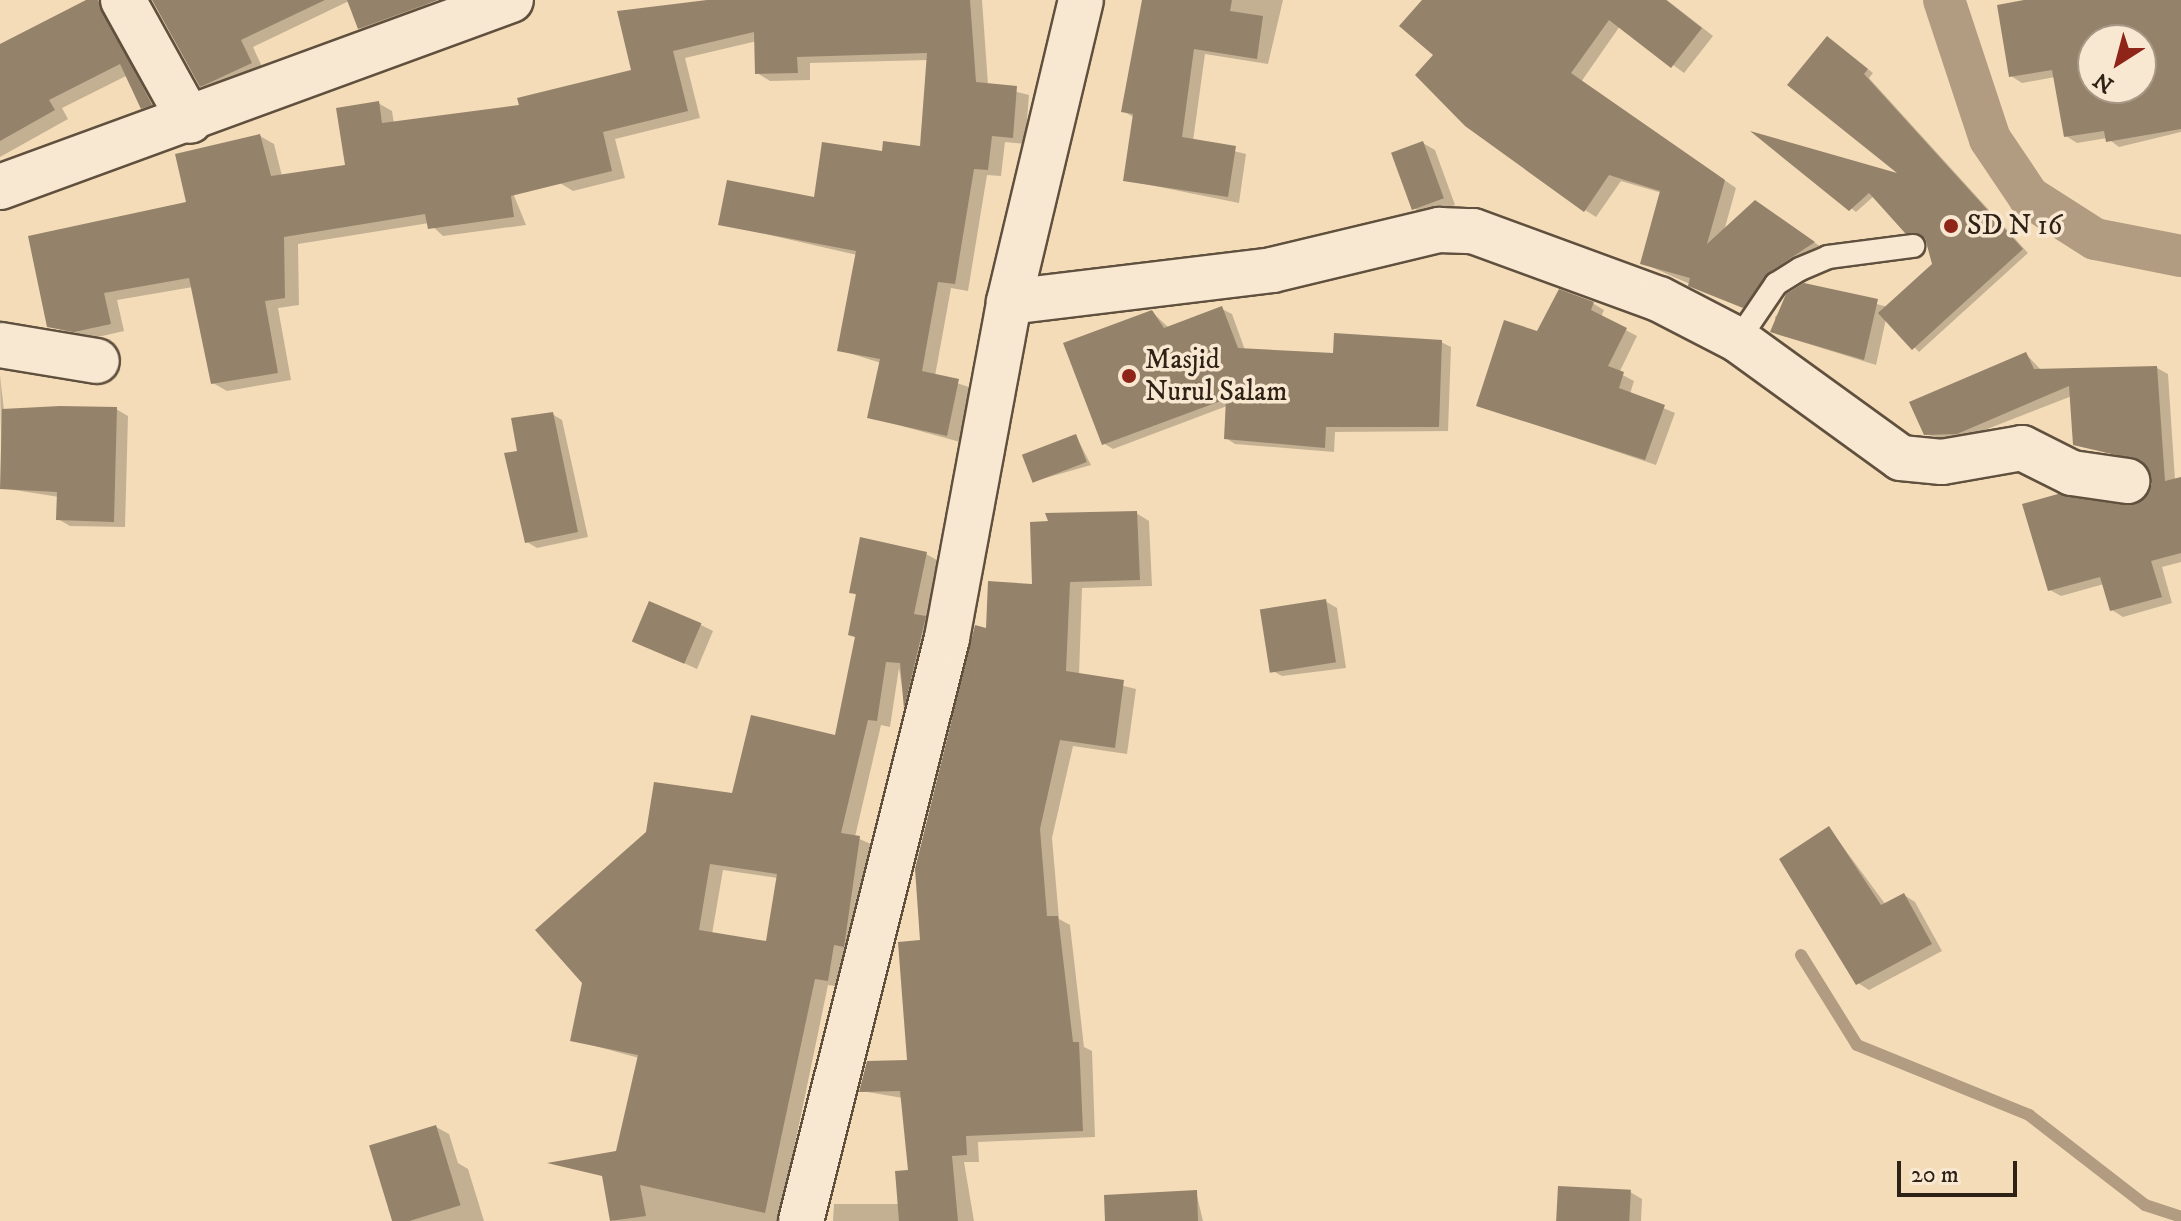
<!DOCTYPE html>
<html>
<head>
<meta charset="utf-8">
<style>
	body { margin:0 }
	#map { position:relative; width:2181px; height:1221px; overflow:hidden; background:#f4dcb8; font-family:"IM FELL DW Pica",serif }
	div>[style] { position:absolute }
	.shadow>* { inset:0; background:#0003 }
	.stream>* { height:12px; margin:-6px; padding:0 6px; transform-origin:6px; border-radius:6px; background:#b19c81 }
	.canal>* { height:42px; margin:-21px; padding:0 21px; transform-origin:21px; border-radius:21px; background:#b19c81 }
	.building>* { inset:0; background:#95826a; transform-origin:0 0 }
	.roads { filter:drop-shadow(2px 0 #60503e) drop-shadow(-2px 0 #60503e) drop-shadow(0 2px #60503e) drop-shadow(0 -2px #60503e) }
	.service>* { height:22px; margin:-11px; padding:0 11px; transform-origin:11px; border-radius:11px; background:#f8e8d1 }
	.minor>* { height:44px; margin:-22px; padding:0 22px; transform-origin:22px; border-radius:22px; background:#f8e8d1 }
	.dots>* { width:22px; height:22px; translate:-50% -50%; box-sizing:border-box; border:4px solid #f8e8d1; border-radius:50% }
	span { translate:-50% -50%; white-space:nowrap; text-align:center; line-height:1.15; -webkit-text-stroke:7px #f8e8d1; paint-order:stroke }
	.poi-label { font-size:28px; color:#2e2115 }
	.left { translate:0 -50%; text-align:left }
	.north { position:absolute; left:2077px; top:24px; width:80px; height:80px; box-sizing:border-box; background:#f8e8d1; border:2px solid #a79886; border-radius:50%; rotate:216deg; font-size:22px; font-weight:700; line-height:32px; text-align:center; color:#2e2115 }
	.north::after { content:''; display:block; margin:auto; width:28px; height:36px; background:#8f2418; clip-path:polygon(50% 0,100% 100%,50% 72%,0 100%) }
	.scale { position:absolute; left:1897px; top:1161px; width:120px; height:36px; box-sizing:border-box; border:4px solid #2e2115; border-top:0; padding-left:10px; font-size:24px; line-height:28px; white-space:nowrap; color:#2e2115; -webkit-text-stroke:6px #f8e8d1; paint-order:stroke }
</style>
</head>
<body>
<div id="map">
	<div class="shadow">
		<i style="clip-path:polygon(91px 0,107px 0,165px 113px,143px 107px,128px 75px,62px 108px,68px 119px,0 157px,0 45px)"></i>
		<i style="clip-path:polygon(154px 0,427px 0,433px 13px,372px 35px,360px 28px,349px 1px,253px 47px,264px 71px,214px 93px,201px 86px)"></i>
		<i style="clip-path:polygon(716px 0,982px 0,988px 85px,1029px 95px,1025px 144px,1005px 142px,1001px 176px,987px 175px,968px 291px,951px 288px,935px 376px,972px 388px,960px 442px,869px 417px,881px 363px,839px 350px,857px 255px,721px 224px,815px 199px,883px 154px,922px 149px,929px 60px,810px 63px,810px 80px,770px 81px,757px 73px,757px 41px,685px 58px,700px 118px,615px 139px,625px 178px,573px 191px,560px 183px,634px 72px,619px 13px)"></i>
		<i style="clip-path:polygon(1144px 0,1283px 0,1268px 64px,1205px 54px,1193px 141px,1246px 154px,1239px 203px,1125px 180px,1135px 118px,1123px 111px)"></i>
		<i style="clip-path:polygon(1425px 0,1667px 0,1713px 36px,1684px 73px,1620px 26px,1581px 82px,1736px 188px,1724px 231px,1767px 210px,1824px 249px,1756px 313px,1642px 263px,1662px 193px,1621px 181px,1596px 217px,1585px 210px,1436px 55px)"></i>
		<i style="clip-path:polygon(evenodd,2050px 0,2181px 0,2181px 132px,2119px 147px,2107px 138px,2077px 143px,2066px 136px,2055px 77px,2022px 83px,2011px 76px,2050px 0,2093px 40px,2141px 40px,2141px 88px,2093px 88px,2093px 40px)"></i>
		<i style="clip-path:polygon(1834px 42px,1873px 73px,1869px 78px,2028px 253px,1919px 352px,1886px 319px,1876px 365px,1776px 334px,1775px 317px,1805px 285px,1888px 307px,1935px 264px,1927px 239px,1906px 231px,1874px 196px,1856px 212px,1759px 136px,1906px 178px)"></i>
		<i style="clip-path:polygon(378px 103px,392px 111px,394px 124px,484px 122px,526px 225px,443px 236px,429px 223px,298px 244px,299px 305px,278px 308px,291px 380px,227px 391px,213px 383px,193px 287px,117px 300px,124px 331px,89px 339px,49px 326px,260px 136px,274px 144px,282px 176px,348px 166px)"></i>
		<i style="clip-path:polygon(1423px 143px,1435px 150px,1455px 205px,1425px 215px,1414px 208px)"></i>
		<i style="clip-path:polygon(1560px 291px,1594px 304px,1604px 310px,1601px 317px,1637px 336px,1619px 373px,1634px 381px,1630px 394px,1675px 413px,1656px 465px,1478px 405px,1538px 333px)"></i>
		<i style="clip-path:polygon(1222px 309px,1232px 314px,1245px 350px,1335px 355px,1441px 342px,1451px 347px,1448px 431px,1335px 432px,1334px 452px,1235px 444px,1226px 438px,1227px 406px,1113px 449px,1103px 443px,1152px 312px,1169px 328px)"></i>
		<i style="clip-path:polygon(2026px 354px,2042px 371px,2157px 368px,2168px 374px,2175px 480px,2181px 479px,2181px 562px,2162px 567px,2172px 603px,2123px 617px,2112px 610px,2104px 584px,2061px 596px,2050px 590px,2154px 486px,2152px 470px,2140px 461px,2075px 444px,2072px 396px,1954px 442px,1925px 434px)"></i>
		<i style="clip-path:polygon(0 375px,4px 411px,116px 409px,128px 416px,125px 527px,70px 526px,58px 519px,59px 497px,2px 488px)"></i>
		<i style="clip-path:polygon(552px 414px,562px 420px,588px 537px,537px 548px,527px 542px,519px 453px)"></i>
		<i style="clip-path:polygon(1076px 436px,1091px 465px,1035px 481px)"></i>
		<i style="clip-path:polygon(1136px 513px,1149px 521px,1152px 586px,1082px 588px,1079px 675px,1136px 689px,1127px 754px,1073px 746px,1052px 838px,1059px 919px,1070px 925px,1084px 1047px,1092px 1051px,1095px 1137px,978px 1142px,979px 1162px,964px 1162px,974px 1221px,833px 1221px,834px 1204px,900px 1204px,910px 1172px,903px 1098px,861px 1091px,910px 1062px,923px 942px,988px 630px,1034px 586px)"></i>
		<i style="clip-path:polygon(evenodd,926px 554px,939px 561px,927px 619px,938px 625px,916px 714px,905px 707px,899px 668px,890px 727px,881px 725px,855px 837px,873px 845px,841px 987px,828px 985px,779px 1221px,613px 1221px,618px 1153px,639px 1058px,573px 1040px,734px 796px,836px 738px,857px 638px,850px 634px,858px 596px,851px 592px,926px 554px,723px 870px,778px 878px,768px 943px,712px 934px,723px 870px)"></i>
		<i style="clip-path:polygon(1325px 601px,1337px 608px,1346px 668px,1282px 676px,1271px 670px)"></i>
		<i style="clip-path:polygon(701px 625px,713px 631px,697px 669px,635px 641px)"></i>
		<i style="clip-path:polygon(1829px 828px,1886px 905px,1904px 895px,1915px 902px,1942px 951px,1869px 990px,1858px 983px)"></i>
		<i style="clip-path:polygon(436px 1127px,449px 1134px,458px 1163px,468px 1169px,484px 1221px,393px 1221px,371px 1145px)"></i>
		<i style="clip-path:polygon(1196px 1192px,1203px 1221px,1163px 1221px)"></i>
		<i style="clip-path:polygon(1630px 1192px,1642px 1199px,1641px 1221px,1558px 1221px)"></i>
	</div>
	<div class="stream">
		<i style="left:1801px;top:955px;width:106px;rotate:58.1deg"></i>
		<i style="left:1857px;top:1045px;width:186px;rotate:22.1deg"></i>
		<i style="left:2029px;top:1115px;width:147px;rotate:37.8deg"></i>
		<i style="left:2145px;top:1205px;width:38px;rotate:18deg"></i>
	</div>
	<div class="canal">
		<i style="left:1944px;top:0;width:146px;rotate:71.7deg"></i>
		<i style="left:1990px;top:139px;width:70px;rotate:56.1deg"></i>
		<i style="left:2029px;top:197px;width:78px;rotate:32.5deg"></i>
		<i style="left:2095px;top:239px;width:88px;rotate:11.2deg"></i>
	</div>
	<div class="building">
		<i style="clip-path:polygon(86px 0,98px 0,152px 105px,141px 109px,120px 64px,49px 100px,55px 110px,0 141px,0 44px)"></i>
		<i style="clip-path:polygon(152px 0,325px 0,241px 40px,252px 63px,200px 87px)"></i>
		<i style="clip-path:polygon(347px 0,438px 0,358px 29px)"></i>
		<i style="clip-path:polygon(707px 0,970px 0,976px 82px,1017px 86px,1013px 138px,992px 136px,988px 170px,974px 169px,955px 284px,938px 282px,922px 371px,959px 379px,947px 436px,867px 418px,880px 359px,837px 351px,856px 251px,718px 225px,727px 180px,814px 197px,822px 142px,882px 151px,883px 141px,920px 146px,927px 53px,797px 57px,798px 73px,755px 74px,754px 32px,673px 51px,688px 111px,603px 132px,612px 171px,511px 196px,514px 217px,428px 229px,425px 214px,284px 237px,285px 298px,265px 301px,278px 373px,211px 384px,189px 278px,104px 293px,111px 324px,74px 332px,47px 327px,28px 236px,186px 202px,175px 154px,260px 134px,271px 176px,345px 165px,336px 108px,379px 101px,382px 123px,519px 105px,517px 98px,631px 70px,617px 11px)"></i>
		<i style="clip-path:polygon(1142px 0,1232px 0,1230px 11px,1263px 16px,1257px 59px,1194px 49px,1182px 137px,1236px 146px,1228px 197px,1123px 181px,1133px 114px,1121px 112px)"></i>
		<i style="clip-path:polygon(1422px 0,1666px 0,1702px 28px,1671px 68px,1609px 20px,1571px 73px,1725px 180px,1707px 244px,1755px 200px,1815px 242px,1768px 273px,1743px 308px,1688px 286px,1690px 278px,1640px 264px,1660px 191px,1609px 175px,1584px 212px,1465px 126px,1415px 75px,1433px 55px,1399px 26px)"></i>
		<i style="clip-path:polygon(evenodd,2024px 0,2181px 0,2181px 129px,2106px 142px,2104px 131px,2064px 137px,2052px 70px,2009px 77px,1997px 5px,2024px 0,2093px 40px,2141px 40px,2141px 88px,2093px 88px,2093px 40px)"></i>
		<i style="clip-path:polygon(1827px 36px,1868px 69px,1864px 74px,2023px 249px,1912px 350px,1878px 313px,1932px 264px,1925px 238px,1905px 233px,1869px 193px,1849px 211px,1750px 131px,1897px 173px,1787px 85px)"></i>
		<i style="left:1423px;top:141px;width:61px;height:34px;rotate:70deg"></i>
		<i style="clip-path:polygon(1804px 283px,1878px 299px,1864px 360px,1770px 332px,1786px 294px)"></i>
		<i style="clip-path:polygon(1559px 289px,1594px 302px,1591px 310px,1627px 328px,1608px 366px,1624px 372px,1619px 388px,1665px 405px,1645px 460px,1476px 406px,1504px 320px,1537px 331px)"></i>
		<i style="clip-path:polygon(1222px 306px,1238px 348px,1333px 353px,1334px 333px,1442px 340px,1439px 427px,1326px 427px,1325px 448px,1224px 439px,1226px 399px,1102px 445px,1063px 343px,1152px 310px,1164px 328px)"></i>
		<i style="clip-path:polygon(2026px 352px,2034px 369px,2157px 366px,2165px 481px,2181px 477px,2181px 553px,2151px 561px,2162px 597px,2110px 611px,2100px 577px,2048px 591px,2022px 504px,2058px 494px,2136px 504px,2152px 484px,2142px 461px,2073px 445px,2069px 386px,1957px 434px,1924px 435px,1909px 402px)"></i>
		<i style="clip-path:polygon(60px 406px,117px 407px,114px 522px,56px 520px,57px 492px,0 489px,2px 409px)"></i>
		<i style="clip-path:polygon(553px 412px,578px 532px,525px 543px,504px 453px,517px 451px,511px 418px)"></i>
		<i style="left:1076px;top:434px;width:30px;height:58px;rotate:69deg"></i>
		<i style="clip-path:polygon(1137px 511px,1140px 580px,1070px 582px,1066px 671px,1124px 680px,1115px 748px,1060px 740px,1040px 829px,1047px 916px,1058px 916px,1073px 1042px,1079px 1042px,1083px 1131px,966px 1136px,967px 1155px,952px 1156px,958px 1221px,899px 1221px,895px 1171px,908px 1170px,900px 1091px,859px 1092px,867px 1061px,907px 1060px,898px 942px,920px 940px,915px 869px,975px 625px,986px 628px,988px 581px,1032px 584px,1030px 522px,1048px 521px,1045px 513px)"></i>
		<i style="clip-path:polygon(evenodd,860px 537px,927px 552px,914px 614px,926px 616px,904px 709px,900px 663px,886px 662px,877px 721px,868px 720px,841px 833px,860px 836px,844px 947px,834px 945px,828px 981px,815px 979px,765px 1213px,640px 1185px,646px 1216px,610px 1221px,602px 1176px,547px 1163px,616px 1151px,638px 1055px,570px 1041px,582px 983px,535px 930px,646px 832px,654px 782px,732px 793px,751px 715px,835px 735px,855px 637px,848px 635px,856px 594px,849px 593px,860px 537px,710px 864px,777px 874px,766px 941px,699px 930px,710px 864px)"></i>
		<i style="left:1326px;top:599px;width:64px;height:67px;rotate:81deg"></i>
		<i style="left:649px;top:601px;width:57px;height:44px;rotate:23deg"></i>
		<i style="clip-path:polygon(1829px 826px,1881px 905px,1904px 893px,1932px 944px,1856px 985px,1779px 859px)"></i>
		<i style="left:436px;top:1125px;width:84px;height:70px;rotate:73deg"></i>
		<i style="left:1558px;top:1186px;width:73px;height:35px;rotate:3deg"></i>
		<i style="clip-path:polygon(1197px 1190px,1198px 1221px,1105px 1221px,1104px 1195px)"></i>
	</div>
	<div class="roads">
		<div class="service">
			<i style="left:1738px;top:340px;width:68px;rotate:-55.8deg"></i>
			<i style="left:1776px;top:284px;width:28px;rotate:-32deg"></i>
			<i style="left:1800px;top:269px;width:30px;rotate:-23deg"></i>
			<i style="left:1828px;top:257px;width:86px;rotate:-7.4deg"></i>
		</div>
		<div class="minor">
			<i style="left:123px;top:0;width:138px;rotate:61deg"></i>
			<i style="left:0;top:187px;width:544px;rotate:-20.1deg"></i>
			<i style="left:1009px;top:302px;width:265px;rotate:-6.9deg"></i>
			<i style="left:1272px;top:270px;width:172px;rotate:-13.5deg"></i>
			<i style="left:1439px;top:230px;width:34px;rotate:2deg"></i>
			<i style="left:1473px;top:231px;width:198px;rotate:20.1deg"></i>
			<i style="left:1659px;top:299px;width:89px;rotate:27.4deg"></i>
			<i style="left:1738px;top:340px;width:201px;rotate:35.9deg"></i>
			<i style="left:1901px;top:458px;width:41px;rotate:5.6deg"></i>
			<i style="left:1942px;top:462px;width:81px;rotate:-9.9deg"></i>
			<i style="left:2022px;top:448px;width:56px;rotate:26.6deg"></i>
			<i style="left:2072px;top:473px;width:56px;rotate:8.3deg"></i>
			<i style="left:0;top:345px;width:98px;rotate:9.4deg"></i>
			<i style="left:801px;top:1221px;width:601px;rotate:-75.94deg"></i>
			<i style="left:947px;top:638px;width:342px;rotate:-79.5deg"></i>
			<i style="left:1009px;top:302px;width:310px;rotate:-76.6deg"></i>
		</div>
	</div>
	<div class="dots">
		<i style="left:1951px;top:226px;background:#8f2418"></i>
		<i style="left:1129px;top:376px;background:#8f2418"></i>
	</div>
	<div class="poi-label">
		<span class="left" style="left:1967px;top:226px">SD N 16</span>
		<span class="left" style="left:1145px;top:376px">Masjid<br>Nurul Salam</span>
	</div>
	<div class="north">N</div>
	<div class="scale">20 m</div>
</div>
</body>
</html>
